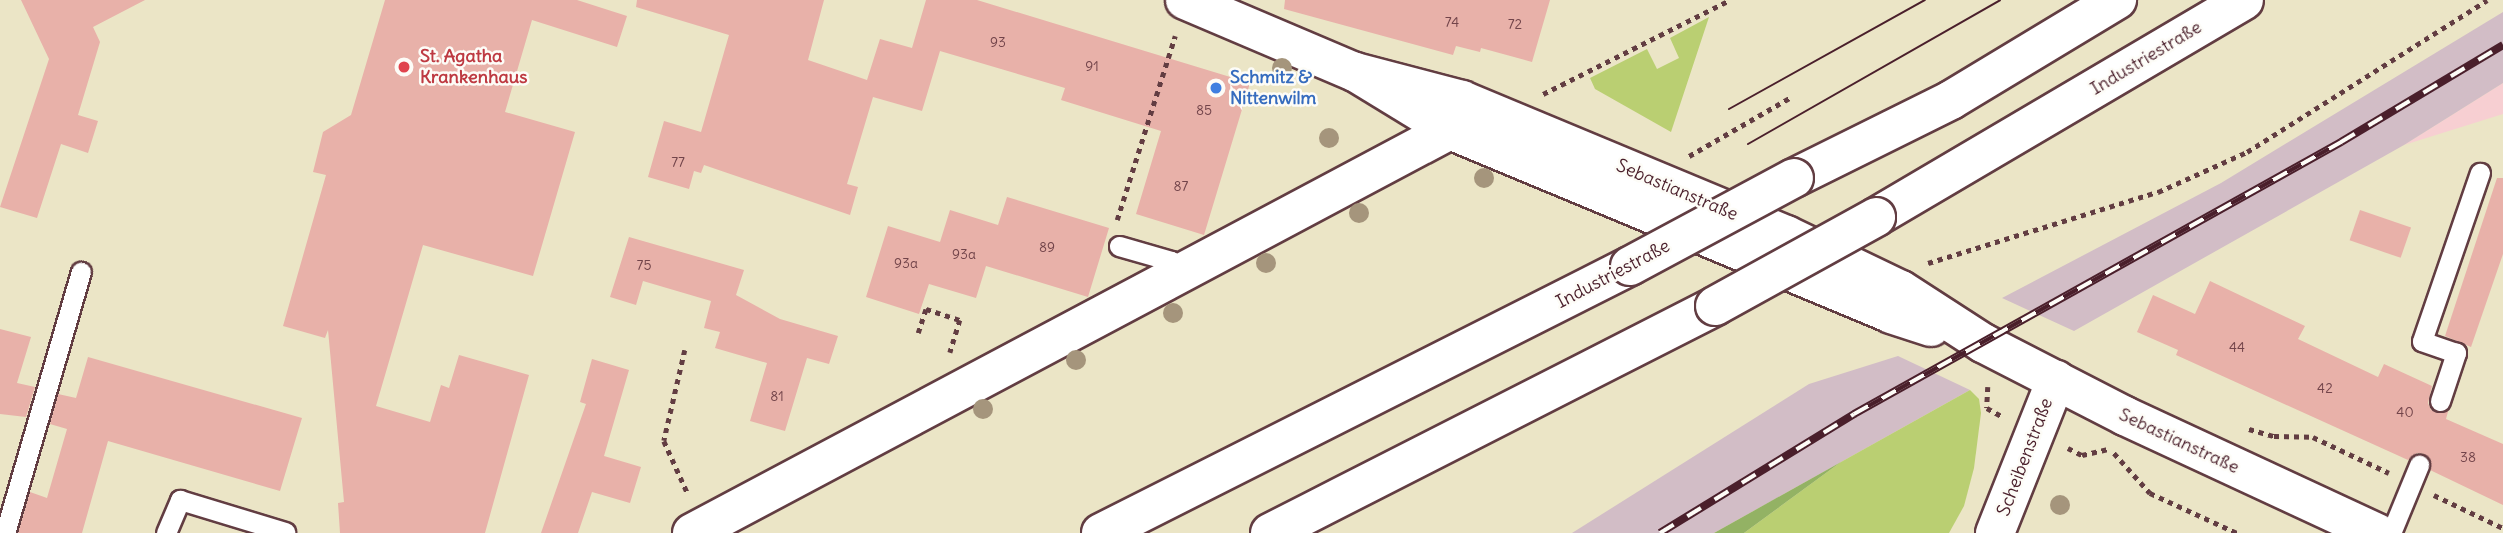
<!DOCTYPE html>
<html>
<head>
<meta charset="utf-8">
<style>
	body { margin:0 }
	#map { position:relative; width:2503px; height:533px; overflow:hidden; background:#ebe5c6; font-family:Delius,sans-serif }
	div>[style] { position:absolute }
	.built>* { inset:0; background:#f7cfd2 }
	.industrial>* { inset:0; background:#d2bdc6 }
	.green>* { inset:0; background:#bacf72 }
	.forest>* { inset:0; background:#93b264 }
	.building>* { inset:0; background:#e8b1a9; transform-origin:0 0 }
	.path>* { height:4.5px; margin-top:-2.25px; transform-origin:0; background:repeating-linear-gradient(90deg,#623d42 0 5px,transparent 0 10px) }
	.roads { filter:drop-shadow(2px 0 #623d42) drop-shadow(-2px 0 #623d42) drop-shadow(0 2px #623d42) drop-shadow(0 -2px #623d42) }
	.lane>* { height:19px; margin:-9.5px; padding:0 9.5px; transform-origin:9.5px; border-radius:9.5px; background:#fff }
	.street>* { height:38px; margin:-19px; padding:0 19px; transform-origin:19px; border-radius:19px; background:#fff }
	.secondary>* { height:38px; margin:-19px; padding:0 19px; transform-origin:19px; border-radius:19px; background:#fff }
	.highway>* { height:38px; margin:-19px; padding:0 19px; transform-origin:19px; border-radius:19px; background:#fff }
	.tram>* { height:2px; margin:-1px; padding:0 1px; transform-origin:1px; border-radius:1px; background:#4a1f2b }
	.rail>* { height:8px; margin-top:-4px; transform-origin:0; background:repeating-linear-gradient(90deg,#fdfcf7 0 16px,#4a1f2b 0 32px); box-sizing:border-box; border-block:2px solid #4a1f2b }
	.bridges { filter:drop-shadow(2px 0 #623d42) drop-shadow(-2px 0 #623d42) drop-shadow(0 2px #623d42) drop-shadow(0 -2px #623d42) }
	.highway-bridge>* { height:38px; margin:-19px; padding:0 19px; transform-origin:19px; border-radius:19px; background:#fff }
	.trees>* { width:20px; height:20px; margin:-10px; border-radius:50%; background:#a5957c }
	.dots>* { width:19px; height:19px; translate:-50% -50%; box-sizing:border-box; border:4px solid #fdfcf7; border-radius:50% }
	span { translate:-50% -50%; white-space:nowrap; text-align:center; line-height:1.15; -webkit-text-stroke:5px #fdfcf7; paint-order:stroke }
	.number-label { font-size:14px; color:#72444a }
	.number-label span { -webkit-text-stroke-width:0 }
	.health-label { font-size:18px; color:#be3a42; font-weight:700 }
	.left { translate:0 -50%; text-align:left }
	.street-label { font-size:18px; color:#4a1f2b }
	.shop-label { font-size:18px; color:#366cbe; font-weight:700 }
</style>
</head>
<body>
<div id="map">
	<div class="built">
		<i style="clip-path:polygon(2503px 83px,2503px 114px,2404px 145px)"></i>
	</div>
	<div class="industrial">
		<i style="clip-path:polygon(2503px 12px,2503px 83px,2404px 145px,2074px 331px,2002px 298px,2221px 183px)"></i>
		<i style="clip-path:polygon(1898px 356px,1970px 390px,1714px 533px,1572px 533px,1809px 384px)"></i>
	</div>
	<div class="green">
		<i style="clip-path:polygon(1709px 17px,1671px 132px,1595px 89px,1590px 78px,1647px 49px,1657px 69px,1679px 58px,1670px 38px)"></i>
		<i style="clip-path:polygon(1970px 390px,1979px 399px,1981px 413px,1974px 468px,1964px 506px,1949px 533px,1744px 533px,1841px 462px)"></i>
	</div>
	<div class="forest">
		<i style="clip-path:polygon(1841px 462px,1744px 533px,1714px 533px)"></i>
	</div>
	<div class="building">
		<i style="clip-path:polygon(21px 0,145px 0,93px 27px,100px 42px,78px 115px,98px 121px,88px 153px,61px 144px,37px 218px,0 207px,49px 59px)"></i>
		<i style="clip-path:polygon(385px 0,577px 0,627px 16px,617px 47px,532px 20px,505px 112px,575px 132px,533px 276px,423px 245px,376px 406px,430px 422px,441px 385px,449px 388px,459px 355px,529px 375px,485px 533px,340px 533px,338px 503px,344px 502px,328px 330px,325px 338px,283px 326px,326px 175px,313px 172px,323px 132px,351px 115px)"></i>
		<i style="clip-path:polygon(637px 0,824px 0,808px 60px,867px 80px,880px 39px,912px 48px,926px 0,977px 0,1250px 83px,1204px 235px,1136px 214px,1161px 131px,1061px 100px,1065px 88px,940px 51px,922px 111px,873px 97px,847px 184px,858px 187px,850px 215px,704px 165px,701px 173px,694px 171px,689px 189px,648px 177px,664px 121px,701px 132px,729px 35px,636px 7px)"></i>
		<i style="clip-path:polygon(1285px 0,1550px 0,1532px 62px,1481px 48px,1480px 52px,1456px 46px,1453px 55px,1284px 9px)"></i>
		<i style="clip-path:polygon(2497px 178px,2503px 178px,2503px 254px,2471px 347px,2445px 336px)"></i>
		<i style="clip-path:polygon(1007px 197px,1109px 228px,1088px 297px,986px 266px,976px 298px,929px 284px,919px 314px,866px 297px,888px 226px,940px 242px,950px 210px,998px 225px)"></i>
		<i style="left:2360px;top:210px;width:54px;height:32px;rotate:19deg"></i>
		<i style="clip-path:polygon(629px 237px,744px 270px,736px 295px,780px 319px,838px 336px,829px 364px,807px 358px,785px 431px,750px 421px,767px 363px,715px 348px,720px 332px,704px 328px,711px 301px,643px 281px,636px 305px,610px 297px)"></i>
		<i style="clip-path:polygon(2210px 281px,2305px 326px,2298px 339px,2378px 377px,2384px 364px,2432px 386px,2428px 403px,2431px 410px,2442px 413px,2449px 408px,2446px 419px,2503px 444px,2503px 505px,2430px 470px,2424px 454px,2417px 453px,2408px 460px,2176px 355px,2178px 350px,2137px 332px,2153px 295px,2195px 314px)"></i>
		<i style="clip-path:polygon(0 329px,31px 337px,17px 383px,35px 387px,26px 417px,0 414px)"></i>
		<i style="clip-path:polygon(88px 357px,302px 418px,280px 491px,108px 441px,82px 533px,18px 533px,30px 492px,47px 498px,67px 429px,50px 424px,58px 394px,76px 398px)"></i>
		<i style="clip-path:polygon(592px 359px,629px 370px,604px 456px,641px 467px,630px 503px,592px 492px,578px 533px,541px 533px,586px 404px,580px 402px)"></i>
	</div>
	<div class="path">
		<i style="left:1543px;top:94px;width:209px;rotate:-26.7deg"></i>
		<i style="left:1689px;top:156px;width:118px;rotate:-30deg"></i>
		<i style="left:1117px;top:220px;width:193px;rotate:-72.5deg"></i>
		<i style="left:1928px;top:263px;width:241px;rotate:-17.2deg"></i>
		<i style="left:2158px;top:192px;width:98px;rotate:-24.2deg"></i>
		<i style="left:2247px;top:152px;width:284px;rotate:-32.3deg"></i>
		<i style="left:918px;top:333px;width:25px;rotate:-72deg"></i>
		<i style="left:926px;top:309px;width:36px;rotate:18deg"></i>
		<i style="left:960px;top:320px;width:34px;rotate:107deg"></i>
		<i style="left:685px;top:350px;width:93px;rotate:103deg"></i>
		<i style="left:664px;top:441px;width:58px;rotate:65.6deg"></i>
		<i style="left:1988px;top:387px;width:21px;rotate:93deg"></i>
		<i style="left:1987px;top:408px;width:18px;rotate:29deg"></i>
		<i style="left:2249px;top:429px;width:26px;rotate:16deg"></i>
		<i style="left:2274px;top:436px;width:39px;rotate:1deg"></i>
		<i style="left:2313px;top:437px;width:84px;rotate:25.3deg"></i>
		<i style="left:2068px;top:448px;width:16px;rotate:27deg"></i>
		<i style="left:2082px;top:455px;width:28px;rotate:-13deg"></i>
		<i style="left:2114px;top:453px;width:54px;rotate:48deg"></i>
		<i style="left:2150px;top:493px;width:96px;rotate:24.7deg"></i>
		<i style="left:2434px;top:495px;width:76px;rotate:25.6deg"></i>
	</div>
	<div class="roads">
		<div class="lane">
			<i style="left:1119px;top:246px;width:54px;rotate:16.1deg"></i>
			<i style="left:1171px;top:261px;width:15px;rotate:53deg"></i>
			<i style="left:2440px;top:401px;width:51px;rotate:-71.6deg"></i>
			<i style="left:2456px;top:353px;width:36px;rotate:-161deg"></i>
			<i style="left:2422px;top:341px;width:178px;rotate:-71deg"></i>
			<i style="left:5px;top:533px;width:272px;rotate:-73.8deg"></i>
			<i style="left:166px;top:533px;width:36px;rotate:-67deg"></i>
			<i style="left:180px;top:500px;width:110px;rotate:16.9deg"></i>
			<i style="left:2391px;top:533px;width:74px;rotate:-67.6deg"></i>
		</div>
		<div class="street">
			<i style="left:692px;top:533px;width:858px;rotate:-28deg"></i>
		</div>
		<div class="secondary">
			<i style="left:1185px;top:0;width:185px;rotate:23deg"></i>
			<i style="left:1355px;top:72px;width:111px;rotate:31.4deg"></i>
			<i style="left:1450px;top:130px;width:478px;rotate:22.6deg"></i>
			<i style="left:1891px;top:314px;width:42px;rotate:18deg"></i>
			<i style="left:1355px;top:72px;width:111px;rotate:14.7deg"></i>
			<i style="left:1462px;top:100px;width:351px;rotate:22.6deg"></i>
			<i style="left:1786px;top:235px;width:127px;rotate:25.6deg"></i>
			<i style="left:1901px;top:290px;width:98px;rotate:32.9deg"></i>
			<i style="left:1983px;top:343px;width:160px;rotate:27.2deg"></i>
			<i style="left:2125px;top:416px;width:278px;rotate:24.9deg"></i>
			<i style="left:1995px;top:533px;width:165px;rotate:-68.3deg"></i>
		</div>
		<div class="highway">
			<i style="left:1794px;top:178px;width:175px;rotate:-26.4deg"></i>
			<i style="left:1951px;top:100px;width:194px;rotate:-31.1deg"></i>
			<i style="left:1876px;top:217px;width:427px;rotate:-30.5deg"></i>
			<i style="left:1101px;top:533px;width:593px;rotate:-26.78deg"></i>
			<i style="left:1270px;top:533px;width:500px;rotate:-27deg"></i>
		</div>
	</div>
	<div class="tram">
		<i style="left:1729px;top:109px;width:224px;rotate:-29.1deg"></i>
		<i style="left:1748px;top:144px;width:290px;rotate:-29.7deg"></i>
	</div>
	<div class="rail">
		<i style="left:1660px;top:533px;width:228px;rotate:-31.5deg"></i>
		<i style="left:1854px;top:414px;width:558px;rotate:-29.18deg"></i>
		<i style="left:2341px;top:142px;width:189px;rotate:-30.9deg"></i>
	</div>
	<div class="bridges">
		<div class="highway-bridge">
			<i style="left:1630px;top:266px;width:186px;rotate:-28.2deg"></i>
			<i style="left:1715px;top:306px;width:184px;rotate:-28.9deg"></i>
		</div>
	</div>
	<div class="trees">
		<i style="left:1282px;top:68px"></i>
		<i style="left:1329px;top:138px"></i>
		<i style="left:1484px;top:178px"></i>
		<i style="left:1359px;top:213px"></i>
		<i style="left:1266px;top:263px"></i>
		<i style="left:1173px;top:313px"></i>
		<i style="left:1076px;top:360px"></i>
		<i style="left:983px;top:409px"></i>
		<i style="left:2060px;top:505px"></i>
	</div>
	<div class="dots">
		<i style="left:404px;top:67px;background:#e0444e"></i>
		<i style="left:1216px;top:88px;background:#3f7fe0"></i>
	</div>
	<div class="number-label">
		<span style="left:1452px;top:22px">74</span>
		<span style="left:1515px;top:24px">72</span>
		<span style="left:998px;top:42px">93</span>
		<span style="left:1092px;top:66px">91</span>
		<span style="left:1204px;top:110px">85</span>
		<span style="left:678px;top:162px">77</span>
		<span style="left:1181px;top:186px">87</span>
		<span style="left:1047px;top:247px">89</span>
		<span style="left:964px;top:254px">93a</span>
		<span style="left:906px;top:263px">93a</span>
		<span style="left:644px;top:265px">75</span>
		<span style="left:2237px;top:347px">44</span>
		<span style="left:2325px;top:388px">42</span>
		<span style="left:777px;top:396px">81</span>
		<span style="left:2405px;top:412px">40</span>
		<span style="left:2468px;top:457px">38</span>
	</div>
	<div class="health-label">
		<span class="left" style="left:420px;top:67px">St. Agatha<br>Krankenhaus</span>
	</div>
	<div class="street-label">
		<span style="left:2146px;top:58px;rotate:-31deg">Industriestraße</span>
		<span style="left:1677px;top:190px;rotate:23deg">Sebastianstraße</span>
		<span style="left:1613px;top:274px;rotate:-28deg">Industriestraße</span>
		<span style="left:2179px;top:441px;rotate:25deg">Sebastianstraße</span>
		<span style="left:2025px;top:457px;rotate:-69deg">Scheibenstraße</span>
	</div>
	<div class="shop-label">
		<span class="left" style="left:1230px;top:88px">Schmitz &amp;<br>Nittenwilm</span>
	</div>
</div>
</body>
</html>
